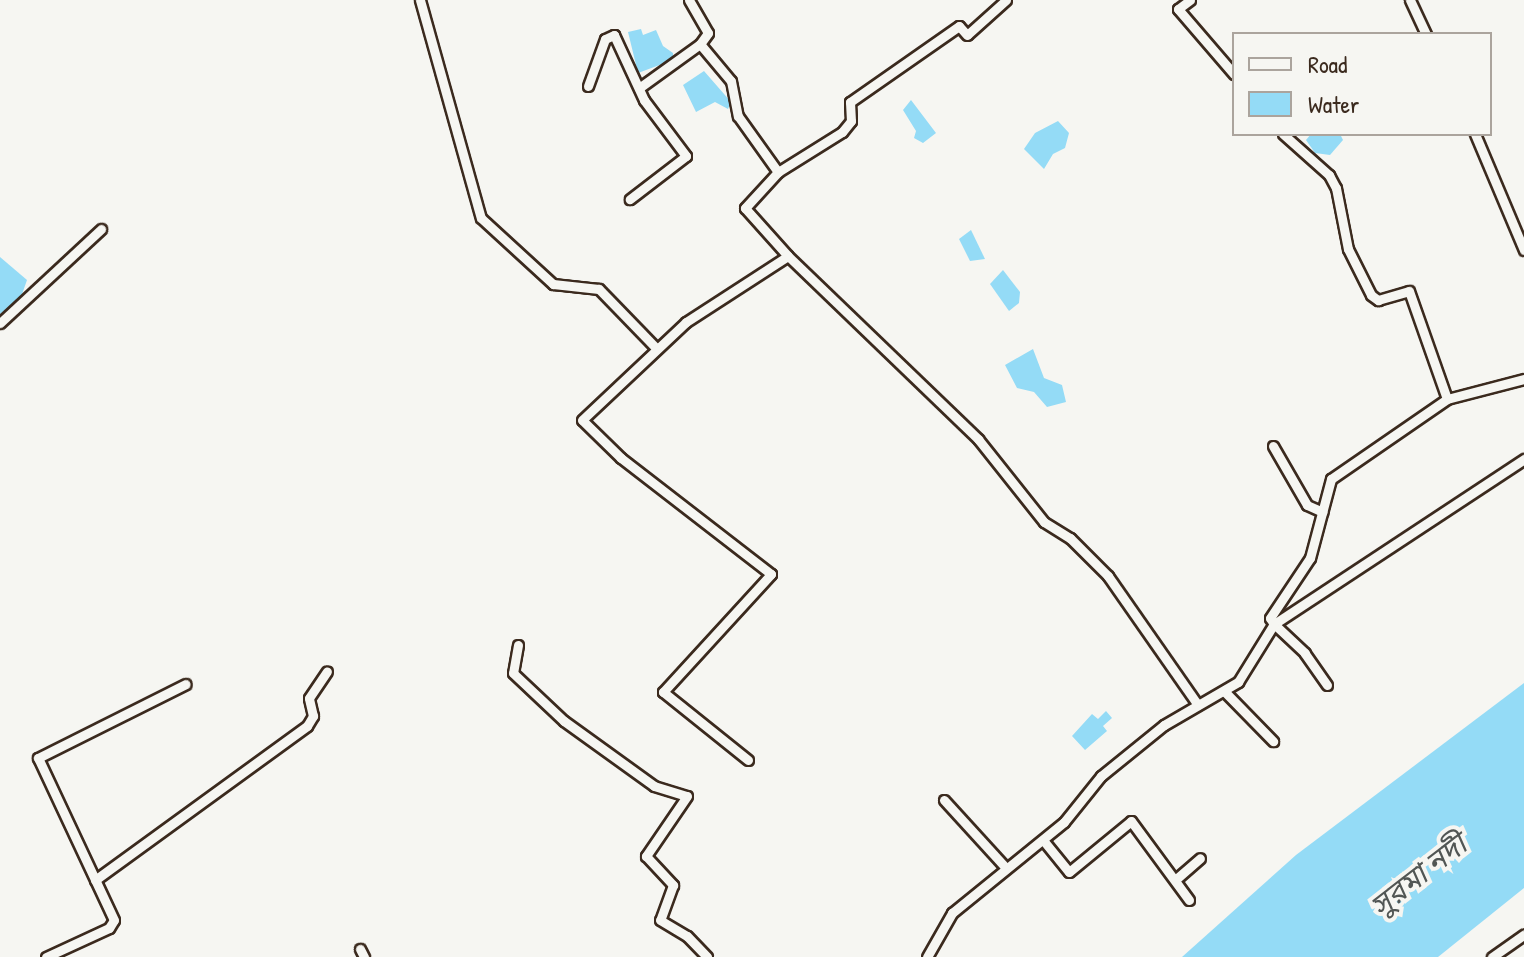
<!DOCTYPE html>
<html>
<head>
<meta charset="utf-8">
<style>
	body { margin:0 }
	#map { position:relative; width:1524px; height:957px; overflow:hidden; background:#f6f6f2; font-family:"Patrick Hand","Noto Sans Bengali",sans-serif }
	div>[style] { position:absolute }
	.water>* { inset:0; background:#94dbf6 }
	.roads { filter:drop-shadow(2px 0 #3b2a1e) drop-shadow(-2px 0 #3b2a1e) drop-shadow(0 2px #3b2a1e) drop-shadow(0 -2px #3b2a1e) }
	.minor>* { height:9px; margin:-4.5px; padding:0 4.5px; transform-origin:4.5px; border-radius:4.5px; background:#f6f6f2 }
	span { translate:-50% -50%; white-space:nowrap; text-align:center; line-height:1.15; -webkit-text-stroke:8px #f6f6f2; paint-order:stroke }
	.water-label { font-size:30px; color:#515654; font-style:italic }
	.legend { position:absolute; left:1232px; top:32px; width:260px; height:104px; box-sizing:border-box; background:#f6f6f2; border:2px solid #aba49d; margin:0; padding:10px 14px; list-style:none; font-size:24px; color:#3b2a1e }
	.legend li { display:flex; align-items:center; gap:16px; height:40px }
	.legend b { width:40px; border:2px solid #aba49d }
</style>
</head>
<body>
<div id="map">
	<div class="water">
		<i style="clip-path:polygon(641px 29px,643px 35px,656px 30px,663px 46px,673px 53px,673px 60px,638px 73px,628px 32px)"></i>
		<i style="clip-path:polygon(704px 71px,731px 102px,728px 109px,715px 102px,696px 112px,683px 85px)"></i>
		<i style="clip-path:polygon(911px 100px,936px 133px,923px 143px,914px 138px,916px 131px,903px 110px)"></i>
		<i style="clip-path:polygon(1058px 121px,1069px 133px,1065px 148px,1053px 154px,1044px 169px,1024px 149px,1035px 133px)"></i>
		<i style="clip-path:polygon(1311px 134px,1340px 134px,1343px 140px,1330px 155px,1315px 153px,1306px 140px)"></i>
		<i style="clip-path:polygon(971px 230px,985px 259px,970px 261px,959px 239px)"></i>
		<i style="clip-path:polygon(0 257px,27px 280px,20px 300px,0 314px)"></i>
		<i style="clip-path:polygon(1003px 270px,1020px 292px,1019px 303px,1009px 311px,990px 284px)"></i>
		<i style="clip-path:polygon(1033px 349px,1044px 378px,1062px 385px,1066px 402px,1047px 407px,1034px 392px,1017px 388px,1005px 365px)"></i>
		<i style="clip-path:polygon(1524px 683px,1524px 888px,1438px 957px,1182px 957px,1296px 855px)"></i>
		<i style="clip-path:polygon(1106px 711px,1112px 718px,1103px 726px,1107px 731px,1085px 750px,1072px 736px,1092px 714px,1098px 719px)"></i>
	</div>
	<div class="roads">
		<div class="minor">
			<i style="left:420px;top:0;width:226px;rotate:74.4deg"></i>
			<i style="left:481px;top:218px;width:98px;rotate:42.5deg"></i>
			<i style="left:553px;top:284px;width:46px;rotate:6.2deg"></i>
			<i style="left:599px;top:289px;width:83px;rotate:46deg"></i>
			<i style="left:689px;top:0;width:38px;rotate:60deg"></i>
			<i style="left:708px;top:33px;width:14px;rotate:126deg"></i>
			<i style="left:700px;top:44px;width:48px;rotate:50deg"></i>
			<i style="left:731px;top:81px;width:36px;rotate:79deg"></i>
			<i style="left:738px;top:116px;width:69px;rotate:54.5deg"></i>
			<i style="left:1006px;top:0;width:52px;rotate:138.1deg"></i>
			<i style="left:967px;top:35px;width:12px;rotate:-132deg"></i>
			<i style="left:959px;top:26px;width:133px;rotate:145.1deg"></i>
			<i style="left:850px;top:102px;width:19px;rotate:87deg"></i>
			<i style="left:851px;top:121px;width:14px;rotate:129deg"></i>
			<i style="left:842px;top:132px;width:75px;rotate:148deg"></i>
			<i style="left:778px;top:172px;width:49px;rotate:132.5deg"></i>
			<i style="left:745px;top:208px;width:64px;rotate:48.1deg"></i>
			<i style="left:788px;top:256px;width:264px;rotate:43.9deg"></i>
			<i style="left:978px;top:439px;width:106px;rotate:51.5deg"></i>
			<i style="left:1044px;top:522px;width:31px;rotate:32deg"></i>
			<i style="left:1070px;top:538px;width:54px;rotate:45deg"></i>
			<i style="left:1108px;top:576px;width:157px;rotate:55.1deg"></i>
			<i style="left:1190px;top:0;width:15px;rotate:143deg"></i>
			<i style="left:1178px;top:9px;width:86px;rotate:49.3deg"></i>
			<i style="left:1410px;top:0;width:38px;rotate:65deg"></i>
			<i style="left:588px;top:86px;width:50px;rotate:-70.1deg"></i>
			<i style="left:605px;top:39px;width:10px;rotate:-24deg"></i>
			<i style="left:614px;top:35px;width:72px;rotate:65.2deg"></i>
			<i style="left:644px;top:100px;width:70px;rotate:53.1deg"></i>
			<i style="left:686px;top:156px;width:71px;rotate:142.5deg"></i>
			<i style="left:639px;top:88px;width:75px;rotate:-35.8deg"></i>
			<i style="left:1283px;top:134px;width:62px;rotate:41.7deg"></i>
			<i style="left:1329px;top:175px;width:15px;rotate:62deg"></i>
			<i style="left:1336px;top:188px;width:62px;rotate:78.9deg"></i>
			<i style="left:1348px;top:249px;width:51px;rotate:63.4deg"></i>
			<i style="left:1371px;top:295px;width:9px;rotate:36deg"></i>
			<i style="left:1378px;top:300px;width:32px;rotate:-16deg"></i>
			<i style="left:1409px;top:291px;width:114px;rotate:70.6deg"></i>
			<i style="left:1475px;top:134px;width:126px;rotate:67.1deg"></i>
			<i style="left:0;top:323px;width:138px;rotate:-42.9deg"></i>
			<i style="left:1273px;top:446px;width:68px;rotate:60deg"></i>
			<i style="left:1307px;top:505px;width:17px;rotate:24deg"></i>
			<i style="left:518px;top:645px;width:28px;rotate:100deg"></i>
			<i style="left:513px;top:673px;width:70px;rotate:43.3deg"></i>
			<i style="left:564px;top:721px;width:111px;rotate:35.8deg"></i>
			<i style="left:654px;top:786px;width:34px;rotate:17deg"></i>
			<i style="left:687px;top:796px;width:73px;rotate:124.3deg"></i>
			<i style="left:646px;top:856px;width:40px;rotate:47deg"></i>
			<i style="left:673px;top:885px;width:37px;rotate:110deg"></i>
			<i style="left:660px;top:920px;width:31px;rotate:31deg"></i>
			<i style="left:687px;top:936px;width:29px;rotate:46deg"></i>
			<i style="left:1327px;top:685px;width:39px;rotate:-125deg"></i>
			<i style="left:1305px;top:653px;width:42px;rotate:-136.9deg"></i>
			<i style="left:1274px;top:624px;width:300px;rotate:-33.4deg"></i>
			<i style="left:1225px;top:692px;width:69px;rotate:45.6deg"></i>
			<i style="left:748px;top:760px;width:109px;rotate:-141.3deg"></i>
			<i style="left:663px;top:692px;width:160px;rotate:-47.5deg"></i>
			<i style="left:771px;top:574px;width:190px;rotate:-142.3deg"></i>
			<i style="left:621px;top:458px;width:54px;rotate:-135.7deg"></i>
			<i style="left:582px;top:420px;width:143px;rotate:-43.3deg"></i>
			<i style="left:686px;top:322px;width:121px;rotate:-32.9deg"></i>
			<i style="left:944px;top:800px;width:92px;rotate:47.6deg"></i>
			<i style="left:1043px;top:840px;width:41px;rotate:50.9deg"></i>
			<i style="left:1069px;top:872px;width:80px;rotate:-39.4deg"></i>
			<i style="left:1131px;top:821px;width:98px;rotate:53.7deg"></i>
			<i style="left:95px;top:880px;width:262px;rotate:-36deg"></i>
			<i style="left:307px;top:726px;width:12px;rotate:-59deg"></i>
			<i style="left:313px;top:716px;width:18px;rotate:-103deg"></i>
			<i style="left:309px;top:698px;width:32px;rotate:-56deg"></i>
			<i style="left:1175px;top:880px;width:33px;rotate:-41deg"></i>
			<i style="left:360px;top:949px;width:9px;rotate:63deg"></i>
			<i style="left:46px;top:957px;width:69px;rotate:-24.7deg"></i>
			<i style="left:109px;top:928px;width:9px;rotate:-58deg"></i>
			<i style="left:114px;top:920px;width:179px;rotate:-115.1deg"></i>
			<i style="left:38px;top:758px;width:165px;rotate:-26.6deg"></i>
			<i style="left:927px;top:957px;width:51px;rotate:-60.4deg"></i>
			<i style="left:952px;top:913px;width:144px;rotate:-39.1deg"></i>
			<i style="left:1064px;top:822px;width:59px;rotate:-51.2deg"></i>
			<i style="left:1101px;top:776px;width:81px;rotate:-39deg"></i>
			<i style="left:1164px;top:725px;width:86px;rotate:-30.2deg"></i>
			<i style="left:1238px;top:682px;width:68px;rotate:-58.2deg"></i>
			<i style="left:1274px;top:624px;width:7px;rotate:-124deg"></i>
			<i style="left:1270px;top:618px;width:72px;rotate:-56.3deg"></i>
			<i style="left:1310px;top:558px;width:82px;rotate:-75.1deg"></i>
			<i style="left:1331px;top:479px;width:141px;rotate:-34.6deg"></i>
			<i style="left:1447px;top:399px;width:80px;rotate:-14.6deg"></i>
			<i style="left:1492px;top:957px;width:39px;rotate:-35deg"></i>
		</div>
	</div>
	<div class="water-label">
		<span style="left:1418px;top:875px;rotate:-38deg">সুরমা নদী</span>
	</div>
	<ul class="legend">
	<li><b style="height:10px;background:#f6f6f2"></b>Road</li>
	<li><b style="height:22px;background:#94dbf6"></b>Water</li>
	</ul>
</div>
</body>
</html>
